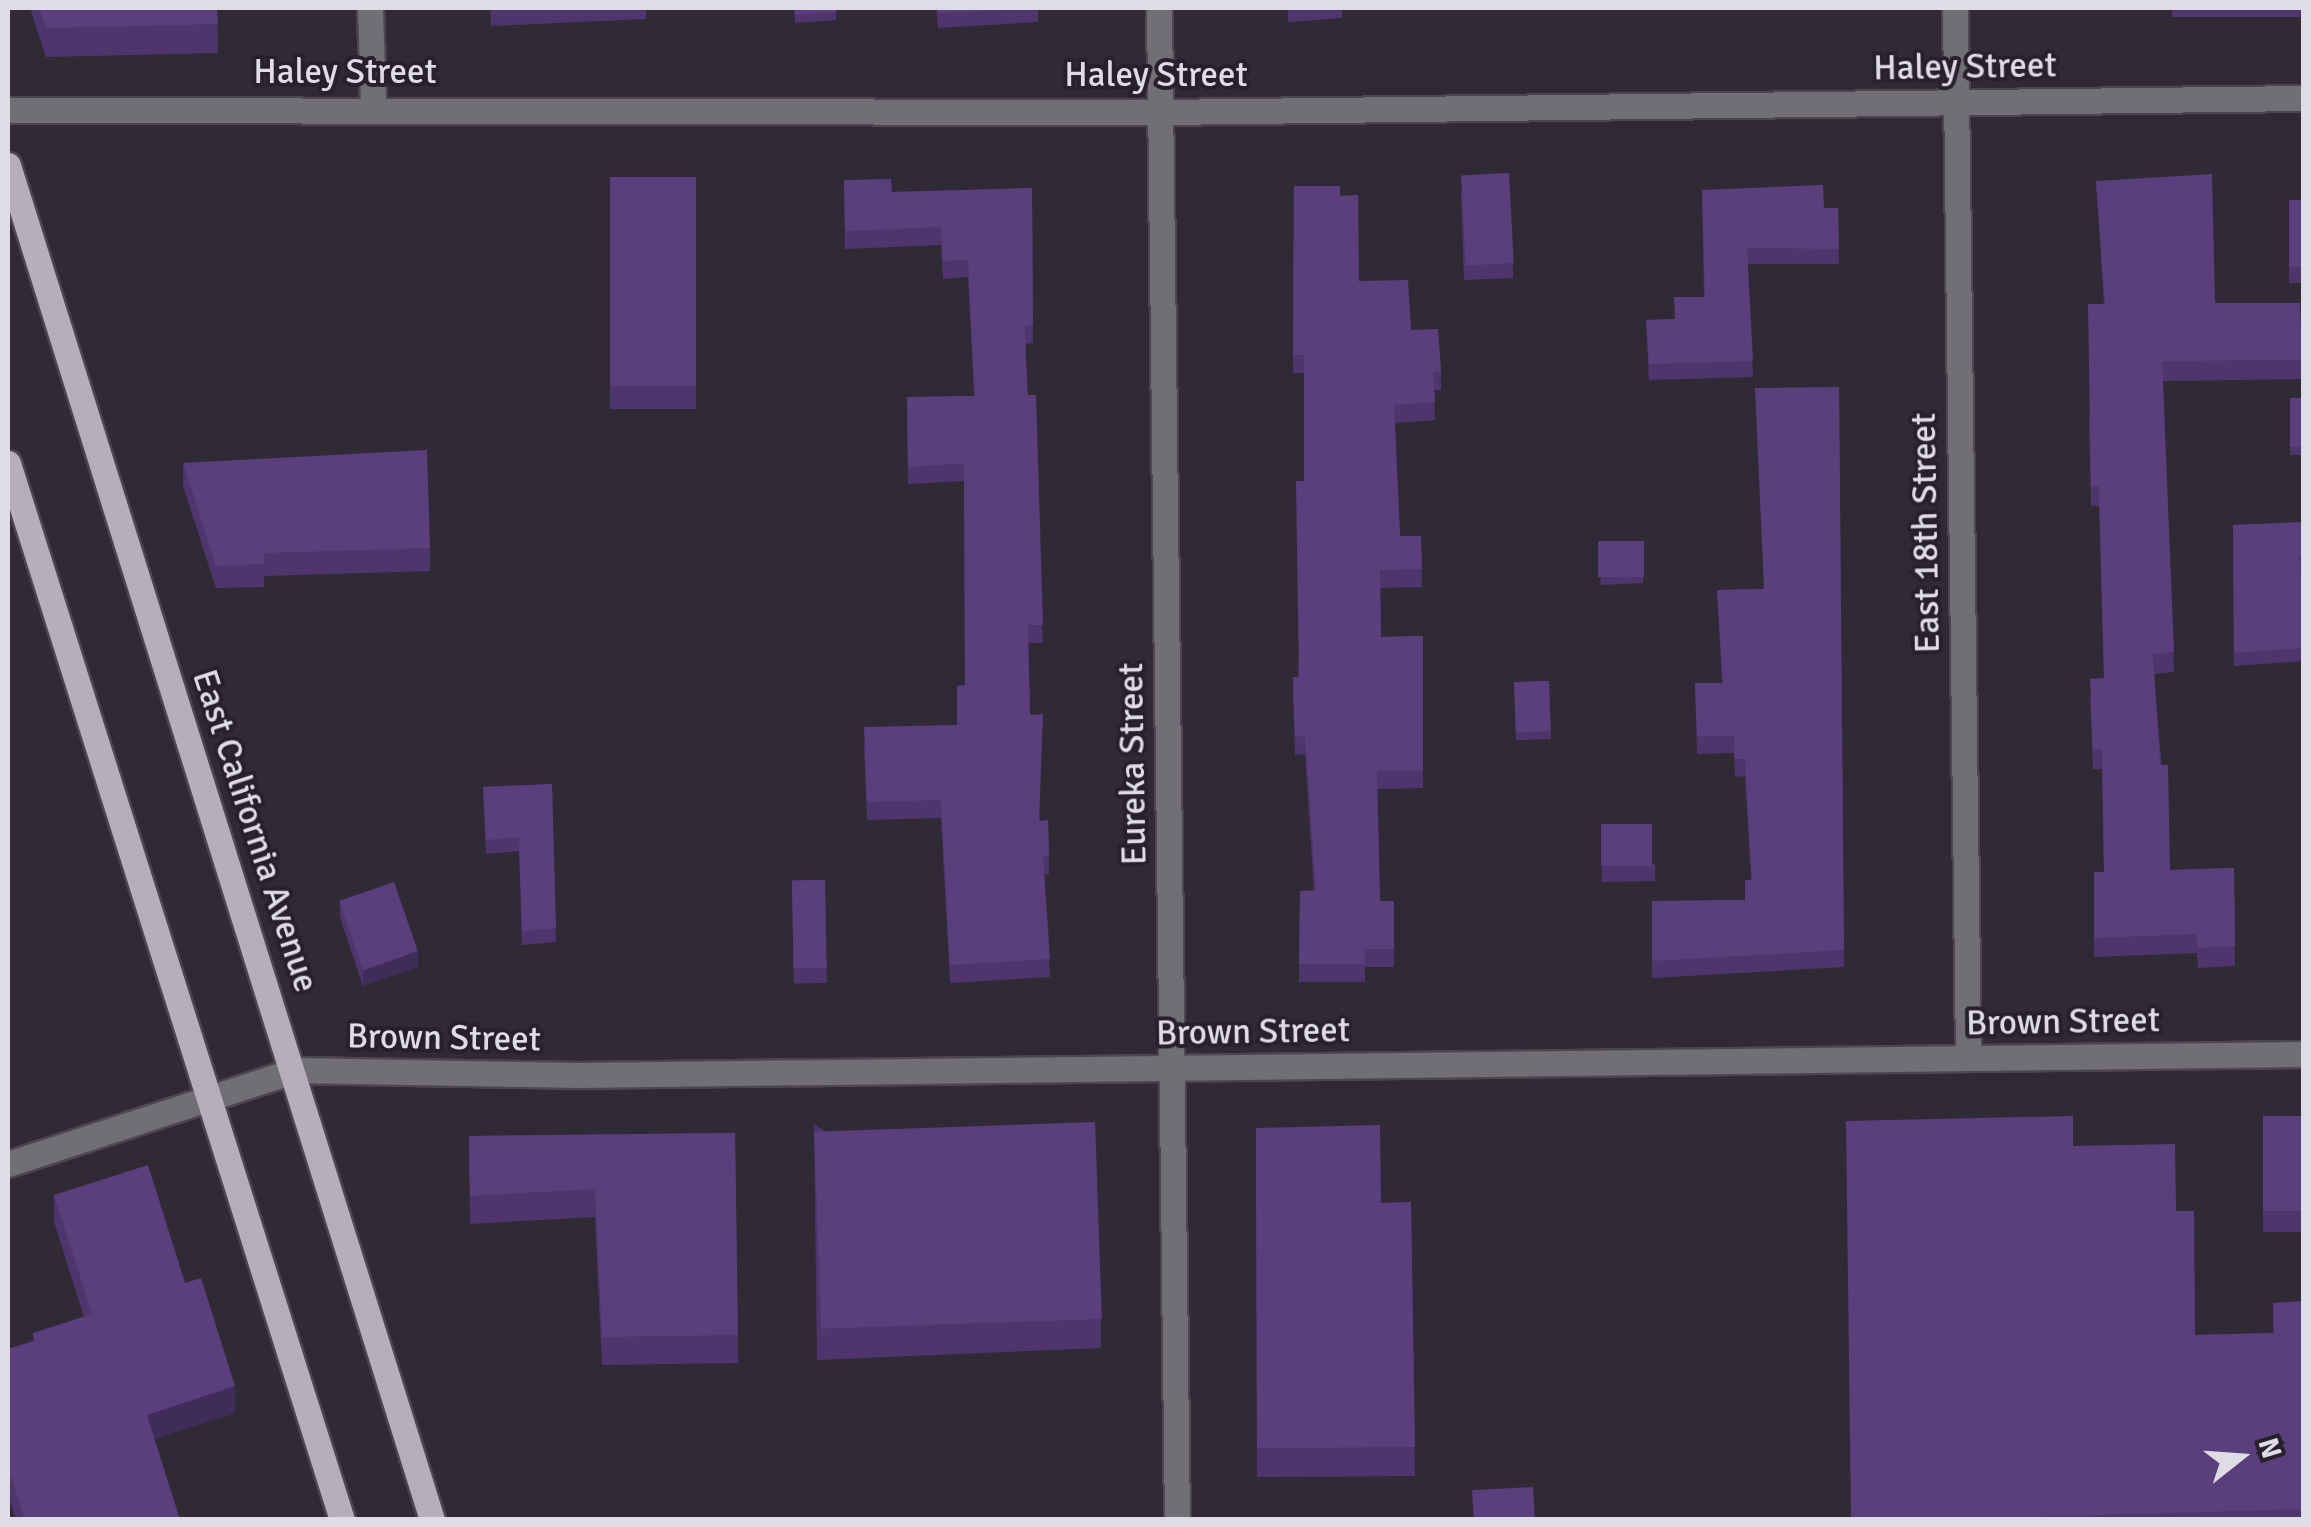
<!DOCTYPE html>
<style>
body{margin:0}
#map{position:relative;width:2311px;height:1527px;overflow:hidden;background:#302a37;font-family:Signika,sans-serif}
div>[style]{position:absolute}
[style*='--x']{left:calc(var(--x)*1px);top:calc(var(--y)*1px);width:calc(var(--w)*1px);rotate:calc(var(--a)*1deg)}
.roads{filter:drop-shadow(2px 0 #4c4653) drop-shadow(-2px 0 #4c4653) drop-shadow(0 2px #4c4653) drop-shadow(0 -2px #4c4653)}
.minor>*{height:25px;margin:-12.5px;padding:0 12.5px;transform-origin:12.5px;border-radius:12.5px;background:#716e75}
.major>*{height:25px;margin:-12.5px;padding:0 12.5px;transform-origin:12.5px;border-radius:12.5px;background:#b5afbd}
.wall>*{inset:0;background:#4e366c;transform-origin:0 0}
.shaded-wall>*{inset:0;background:#402c58}
.building>*{inset:0;background:#5b3f7d;transform-origin:0 0}
span{translate:-50% -50%;white-space:nowrap;text-align:center;line-height:1.15;-webkit-text-stroke:8px #26212d;paint-order:stroke}
.street-label{font-size:35px;color:#dfdce5}
.frame{position:absolute;inset:0;border:10px solid #dfdce5;pointer-events:none}
.north{position:absolute;left:2191px;top:1407px;width:100px;height:100px;-webkit-text-stroke:8px #26212d;paint-order:stroke;rotate:73deg;font-size:28px;font-weight:700;line-height:40px;text-align:center;color:#dfdce5}
.north::after{content:'';display:block;margin:auto;width:35px;height:45px;background:#dfdce5;clip-path:polygon(50% 0,100% 100%,50% 72%,0 100%)}
</style>
<div id="map">
<div class="roads">
<div class="minor">
<div style="--x:370;--y:8;--w:98;--a:88.2"></div>
<div style="--x:1159;--y:8;--w:1512;--a:89.32"></div>
<div style="--x:1955;--y:8;--w:1050;--a:89.29"></div>
<div style="--x:8;--y:110;--w:1152;--a:0.1"></div>
<div style="--x:1160;--y:112;--w:1144;--a:-0.7"></div>
<div style="--x:8;--y:1164;--w:302;--a:-18.1"></div>
<div style="--x:295;--y:1070;--w:283;--a:1"></div>
<div style="--x:578;--y:1075;--w:1726;--a:-0.7"></div>
</div>
<div class="major">
<div style="--x:8;--y:165;--w:1420;--a:72.62"></div>
<div style="--x:8;--y:463;--w:1109;--a:72.46"></div>
</div>
</div>
<div class="wall">
<div style="clip-path:polygon(30px 8px,217px 8px,218px 53px,46px 57px)"></div>
<div style="clip-path:polygon(490px 8px,646px 8px,646px 19px,491px 26px)"></div>
<div style="clip-path:polygon(794px 8px,836px 8px,836px 20px,795px 23px)"></div>
<div style="clip-path:polygon(936px 8px,1038px 8px,1038px 22px,938px 28px)"></div>
<div style="clip-path:polygon(1288px 8px,1342px 8px,1342px 18px,1288px 22px)"></div>
<div style="left:2172px;top:8px;width:132px;height:9px"></div>
<div style="left:610px;top:177px;width:86px;height:232px"></div>
<div style="clip-path:polygon(844px 180px,892px 192px,1032px 188px,1033px 343px,1025px 344px,1043px 643px,1028px 643px,1030px 715px,1040px 821px,1048px 820px,1049px 874px,1044px 874px,1050px 977px,950px 983px,941px 818px,867px 820px,864px 745px,957px 725px,965px 685px,964px 481px,908px 484px,907px 397px,974px 396px,968px 277px,943px 279px,941px 245px,845px 249px)"></div>
<div style="clip-path:polygon(2096px 181px,2215px 303px,2302px 360px,2302px 379px,2163px 381px,2174px 672px,2154px 674px,2170px 870px,2234px 868px,2235px 966px,2198px 968px,2197px 953px,2094px 957px,2094px 872px,2104px 872px,2102px 769px,2093px 769px,2090px 698px,2104px 678px,2099px 506px,2091px 506px,2089px 421px,2104px 304px)"></div>
<div style="clip-path:polygon(1294px 186px,1340px 196px,1359px 281px,1411px 330px,1441px 371px,1441px 390px,1434px 390px,1435px 420px,1395px 423px,1400px 536px,1421px 536px,1422px 587px,1380px 588px,1381px 637px,1423px 636px,1423px 788px,1377px 789px,1380px 901px,1394px 901px,1394px 967px,1365px 967px,1365px 982px,1299px 982px,1300px 891px,1314px 891px,1305px 754px,1295px 755px,1293px 695px,1298px 677px,1304px 481px,1304px 373px,1293px 373px)"></div>
<div style="clip-path:polygon(1702px 190px,1824px 208px,1838px 208px,1839px 264px,1747px 264px,1753px 377px,1649px 380px,1646px 320px,1674px 319px,1704px 297px)"></div>
<div style="clip-path:polygon(1461px 192px,1513px 263px,1513px 278px,1464px 280px)"></div>
<div style="left:2289px;top:200px;width:15px;height:83px"></div>
<div style="clip-path:polygon(1839px 387px,1844px 967px,1652px 978px,1652px 901px,1745px 900px,1751px 880px,1745px 776px,1735px 777px,1734px 753px,1697px 754px,1695px 683px,1722px 683px,1717px 590px,1763px 589px)"></div>
<div style="left:2290px;top:398px;width:14px;height:57px"></div>
<div style="clip-path:polygon(183px 463px,430px 548px,430px 571px,264px 576px,264px 587px,216px 588px,183px 486px)"></div>
<div style="clip-path:polygon(2304px 522px,2304px 568px,2300px 569px,2304px 608px,2304px 661px,2234px 666px,2233px 525px)"></div>
<div style="clip-path:polygon(1644px 541px,1643px 583px,1601px 585px,1598px 549px)"></div>
<div style="left:1549px;top:681px;width:58px;height:35px;rotate:88deg"></div>
<div style="clip-path:polygon(552px 784px,556px 942px,522px 945px,519px 851px,486px 854px,483px 787px)"></div>
<div style="clip-path:polygon(1601px 824px,1655px 865px,1655px 881px,1602px 882px)"></div>
<div style="left:825px;top:880px;width:103px;height:33px;rotate:89deg"></div>
<div style="clip-path:polygon(340px 902px,418px 967px,363px 986px,340px 917px)"></div>
<div style="left:2304px;top:1116px;width:116px;height:41px;rotate:90deg"></div>
<div style="clip-path:polygon(814px 1124px,1101px 1319px,1101px 1348px,817px 1360px)"></div>
<div style="clip-path:polygon(1256px 1128px,1381px 1203px,1411px 1202px,1415px 1476px,1257px 1477px)"></div>
<div style="clip-path:polygon(735px 1133px,738px 1363px,602px 1365px,595px 1217px,470px 1224px,469px 1136px)"></div>
<div style="clip-path:polygon(2073px 1146px,2176px 1211px,2195px 1335px,2273px 1333px,2273px 1303px,2304px 1301px,2304px 1520px,1850px 1520px)"></div>
<div style="clip-path:polygon(54px 1195px,185px 1283px,235px 1413px,154px 1439px,180px 1520px,16px 1520px,8px 1494px,8px 1349px,33px 1341px,33px 1333px,84px 1317px,54px 1222px)"></div>
</div>
<div class="shaded-wall">
<div style="clip-path:polygon(418px 951px,418px 967px,363px 986px,363px 971px)"></div>
<div style="clip-path:polygon(235px 1386px,235px 1413px,147px 1442px,147px 1415px)"></div>
</div>
<div class="building">
<div style="clip-path:polygon(39px 8px,217px 8px,218px 24px,46px 28px)"></div>
<div style="clip-path:polygon(795px 8px,836px 8px,836px 12px,795px 15px)"></div>
<div style="clip-path:polygon(937px 8px,1038px 8px,938px 13px)"></div>
<div style="left:1509px;top:173px;width:90px;height:48px;rotate:87deg"></div>
<div style="clip-path:polygon(2212px 174px,2215px 303px,2300px 303px,2302px 360px,2162px 361px,2174px 652px,2153px 654px,2160px 765px,2168px 765px,2170px 870px,2234px 868px,2235px 946px,2198px 948px,2197px 934px,2094px 938px,2094px 872px,2104px 872px,2102px 749px,2093px 749px,2090px 679px,2104px 678px,2099px 486px,2091px 487px,2088px 304px,2105px 304px,2096px 181px)"></div>
<div style="left:610px;top:177px;width:86px;height:209px"></div>
<div style="clip-path:polygon(891px 179px,892px 192px,1032px 188px,1033px 325px,1025px 326px,1027px 395px,1036px 395px,1043px 625px,1028px 625px,1030px 715px,1043px 714px,1039px 821px,1048px 820px,1049px 856px,1043px 856px,1050px 959px,950px 965px,941px 800px,867px 802px,864px 727px,957px 725px,957px 686px,965px 685px,964px 463px,908px 467px,907px 397px,975px 396px,968px 260px,943px 261px,941px 227px,845px 231px,844px 180px)"></div>
<div style="clip-path:polygon(1823px 185px,1824px 208px,1838px 208px,1839px 249px,1747px 248px,1753px 361px,1649px 364px,1646px 320px,1675px 319px,1674px 297px,1705px 297px,1702px 190px)"></div>
<div style="clip-path:polygon(1294px 186px,1340px 186px,1340px 196px,1358px 195px,1359px 281px,1408px 280px,1411px 330px,1438px 329px,1441px 371px,1433px 372px,1435px 402px,1394px 405px,1400px 536px,1421px 536px,1422px 569px,1380px 570px,1381px 637px,1423px 636px,1423px 770px,1377px 771px,1380px 901px,1394px 901px,1394px 949px,1365px 949px,1365px 964px,1299px 964px,1300px 891px,1316px 890px,1305px 736px,1295px 737px,1293px 677px,1299px 677px,1296px 481px,1304px 481px,1304px 355px,1293px 355px)"></div>
<div style="left:2289px;top:200px;width:15px;height:67px"></div>
<div style="clip-path:polygon(1839px 387px,1844px 950px,1652px 961px,1652px 901px,1745px 900px,1745px 880px,1752px 880px,1745px 759px,1735px 759px,1734px 736px,1697px 736px,1695px 683px,1723px 683px,1717px 590px,1764px 589px,1755px 388px)"></div>
<div style="left:2290px;top:398px;width:14px;height:49px"></div>
<div style="clip-path:polygon(427px 450px,430px 548px,264px 553px,264px 564px,216px 566px,183px 463px)"></div>
<div style="clip-path:polygon(2304px 522px,2304px 555px,2299px 555px,2304px 608px,2304px 648px,2234px 653px,2233px 525px)"></div>
<div style="left:1598px;top:541px;width:46px;height:36px"></div>
<div style="left:1549px;top:681px;width:50px;height:35px;rotate:88deg"></div>
<div style="clip-path:polygon(552px 784px,556px 928px,522px 931px,519px 837px,486px 840px,483px 787px)"></div>
<div style="left:1601px;top:824px;width:51px;height:42px"></div>
<div style="left:825px;top:880px;width:88px;height:33px;rotate:89deg"></div>
<div style="left:394px;top:882px;width:73px;height:58px;rotate:71deg"></div>
<div style="clip-path:polygon(2073px 1116px,2073px 1146px,2175px 1144px,2176px 1211px,2194px 1211px,2195px 1335px,2274px 1333px,2273px 1303px,2304px 1301px,2304px 1509px,1931px 1520px,1851px 1520px,1846px 1121px)"></div>
<div style="left:2304px;top:1116px;width:95px;height:41px;rotate:90deg"></div>
<div style="left:1095px;top:1122px;width:197px;height:281px;rotate:88deg"></div>
<div style="clip-path:polygon(1380px 1125px,1381px 1203px,1411px 1202px,1415px 1447px,1257px 1448px,1256px 1128px)"></div>
<div style="clip-path:polygon(735px 1133px,738px 1335px,602px 1337px,595px 1189px,470px 1196px,469px 1136px)"></div>
<div style="clip-path:polygon(148px 1165px,185px 1283px,201px 1278px,235px 1386px,147px 1415px,180px 1520px,17px 1520px,24px 1517px,8px 1467px,8px 1349px,35px 1341px,33px 1333px,92px 1314px,54px 1195px)"></div>
<div style="left:1533px;top:1487px;width:33px;height:61px;rotate:87deg"></div>
</div>
<div class="street-label">
<span style="left:1965px;top:67px;rotate:-1deg">Haley Street</span>
<span style="left:345px;top:72px">Haley Street</span>
<span style="left:1156px;top:75px">Haley Street</span>
<span style="left:1926px;top:533px;rotate:-91deg">East 18th Street</span>
<span style="left:1133px;top:764px;rotate:-91deg">Eureka Street</span>
<span style="left:255px;top:831px;rotate:72deg">East California Avenue</span>
<span style="left:2063px;top:1022px;rotate:-1deg">Brown Street</span>
<span style="left:1253px;top:1032px;rotate:-1deg">Brown Street</span>
<span style="left:444px;top:1038px;rotate:1deg">Brown Street</span>
</div>
<div class="frame"></div>
<div class="north">N</div>
</div>
